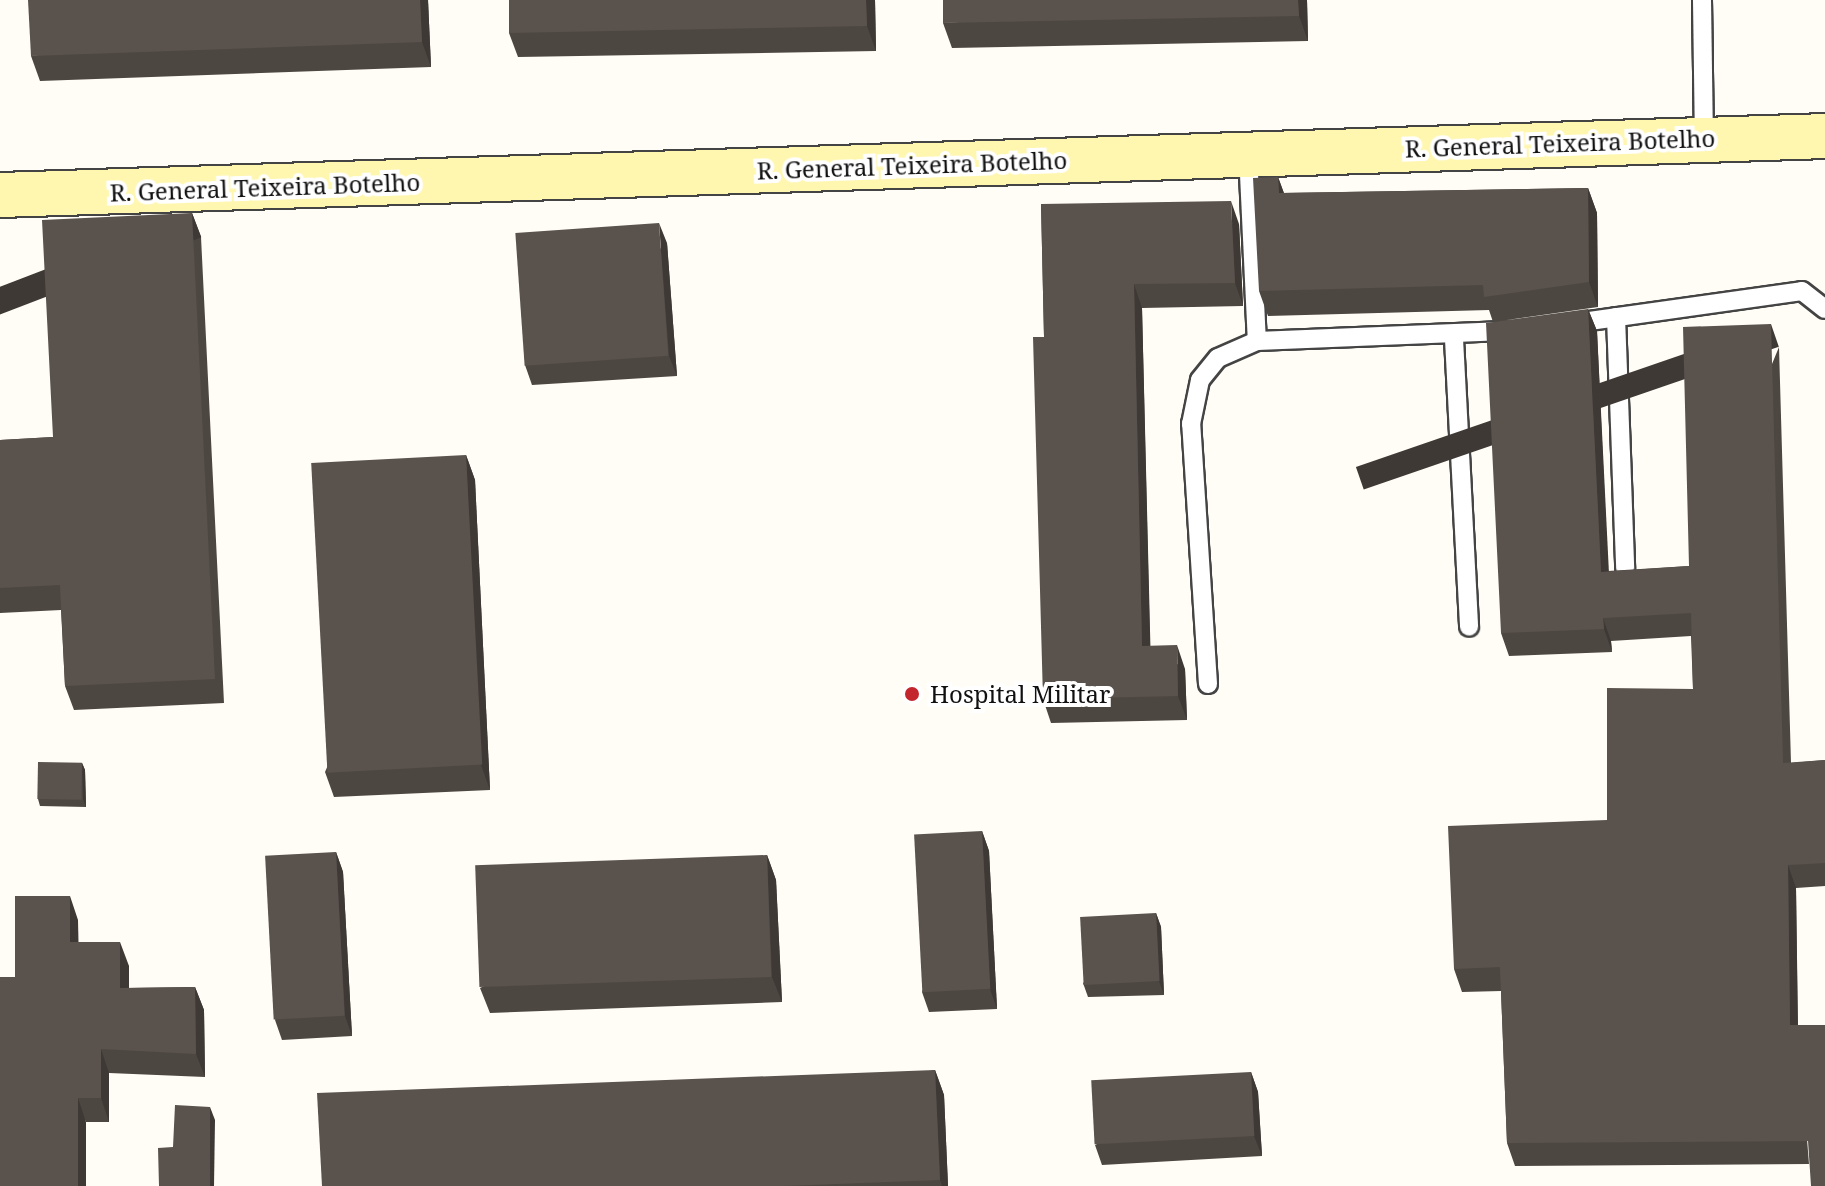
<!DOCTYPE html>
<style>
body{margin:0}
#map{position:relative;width:1825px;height:1186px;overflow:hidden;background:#fffdf5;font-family:"Noto Serif",serif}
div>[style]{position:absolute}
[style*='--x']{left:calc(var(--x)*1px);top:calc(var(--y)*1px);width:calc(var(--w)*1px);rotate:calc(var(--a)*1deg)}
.roads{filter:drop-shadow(2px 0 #444) drop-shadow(-2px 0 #444) drop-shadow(0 2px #444) drop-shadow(0 -2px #444)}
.lane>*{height:18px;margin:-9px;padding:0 9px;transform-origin:9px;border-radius:9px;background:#fff}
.secondary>*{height:44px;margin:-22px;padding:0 22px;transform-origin:22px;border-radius:22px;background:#fff6b0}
.wall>*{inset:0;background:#4d4742}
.shaded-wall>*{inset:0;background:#3f3936;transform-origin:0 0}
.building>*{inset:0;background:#5a524d;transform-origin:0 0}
.dots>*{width:22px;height:22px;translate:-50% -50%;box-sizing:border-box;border:4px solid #fff;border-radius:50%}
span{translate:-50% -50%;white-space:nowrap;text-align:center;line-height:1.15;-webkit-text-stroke:8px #fff;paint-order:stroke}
.street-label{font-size:24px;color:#111}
.poi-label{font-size:24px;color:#111}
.left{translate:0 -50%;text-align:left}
</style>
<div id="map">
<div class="roads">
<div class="lane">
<div style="--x:1702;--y:0;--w:138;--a:89.2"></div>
<div style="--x:1248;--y:153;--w:188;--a:87.3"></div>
<div style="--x:1616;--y:317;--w:251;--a:87.9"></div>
<div style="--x:1568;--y:324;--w:236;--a:-8"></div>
<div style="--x:1802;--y:291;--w:29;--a:38"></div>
<div style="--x:1454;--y:339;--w:288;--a:87"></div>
<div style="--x:1208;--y:684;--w:261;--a:-93.7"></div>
<div style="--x:1191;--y:424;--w:45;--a:-78.4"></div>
<div style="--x:1200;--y:380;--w:28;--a:-51"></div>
<div style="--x:1218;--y:358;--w:43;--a:-23.6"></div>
<div style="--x:1257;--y:341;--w:254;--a:-2.3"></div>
</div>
<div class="secondary">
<div style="--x:0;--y:195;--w:1826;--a:-1.85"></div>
</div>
</div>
<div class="wall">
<div style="clip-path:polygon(428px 0,431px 67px,40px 81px,31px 56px)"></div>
<div style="clip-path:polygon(509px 0,875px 0,876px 51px,518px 57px,509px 33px)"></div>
<div style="clip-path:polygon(1307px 0,1308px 41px,952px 48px,943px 23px)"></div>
<div style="clip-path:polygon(1278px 177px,1284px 193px,1588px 188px,1597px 213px,1598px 307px,1493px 322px,1489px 310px,1268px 316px,1259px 291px)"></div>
<div style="clip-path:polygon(1041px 204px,1239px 224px,1243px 306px,1142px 308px,1150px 646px,1185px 669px,1187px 720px,1051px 723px,1043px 699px,1044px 337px)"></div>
<div style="clip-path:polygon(192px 213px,201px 237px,224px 703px,74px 710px,65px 686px,61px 610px,0 613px,0 440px,53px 437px)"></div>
<div style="clip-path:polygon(667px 243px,677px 376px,532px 385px,525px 365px)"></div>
<div style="clip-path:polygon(1588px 309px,1597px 331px,1608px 571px,1689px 566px,1779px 347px,1791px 763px,1825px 760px,1825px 886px,1796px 888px,1798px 1025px,1809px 1164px,1515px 1166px,1507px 1143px,1501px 991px,1462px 992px,1454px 969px,1607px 820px,1693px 689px,1691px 636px,1611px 641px,1612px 652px,1509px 656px,1501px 633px)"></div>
<div style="clip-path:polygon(466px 455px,475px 480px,490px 790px,334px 797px,325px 772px)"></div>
<div style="clip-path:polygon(82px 763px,85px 770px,86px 807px,40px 806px,38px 799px)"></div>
<div style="clip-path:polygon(982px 831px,989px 851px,997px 1009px,929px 1012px,922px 992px)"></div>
<div style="clip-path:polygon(336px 852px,343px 872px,352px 1036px,282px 1040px,275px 1020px)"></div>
<div style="clip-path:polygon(767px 855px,776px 880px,782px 1002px,490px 1013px,480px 988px)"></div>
<div style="clip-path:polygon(1156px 913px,1161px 927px,1164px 995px,1088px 997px,1083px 983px)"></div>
<div style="clip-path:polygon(78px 920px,78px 942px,129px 966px,129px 988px,195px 987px,204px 1010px,205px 1077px,109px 1073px,109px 1122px,86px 1122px,15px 977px)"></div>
<div style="clip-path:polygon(935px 1070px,944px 1095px,948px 1186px,322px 1186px)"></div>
<div style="clip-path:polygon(1251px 1072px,1258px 1092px,1262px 1156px,1102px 1165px,1095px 1145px)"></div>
</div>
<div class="shaded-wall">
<div style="clip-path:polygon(420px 0,428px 0,431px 67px,422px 42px)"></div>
<div style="clip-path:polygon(866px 0,875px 0,876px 51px,867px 26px)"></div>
<div style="clip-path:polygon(1298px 0,1307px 0,1308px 41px,1299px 16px)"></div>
<div style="clip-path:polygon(1278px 177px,1287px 202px,1279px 193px)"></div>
<div style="clip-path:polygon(1588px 188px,1597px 213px,1598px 307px,1589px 282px)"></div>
<div style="clip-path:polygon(1231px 201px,1239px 224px,1243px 306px,1235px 283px)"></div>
<div style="left:192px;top:213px;width:26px;height:467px;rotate:69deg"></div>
<div style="clip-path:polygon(659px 223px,667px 243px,677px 376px,669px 356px)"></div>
<div style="clip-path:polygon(1134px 284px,1142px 308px,1151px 670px,1142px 646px)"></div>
<div style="clip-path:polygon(1588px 309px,1597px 331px,1610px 594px,1601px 572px)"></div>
<div style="left:1771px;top:324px;width:24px;height:439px;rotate:71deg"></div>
<div style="clip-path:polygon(466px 455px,475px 480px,490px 790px,481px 765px)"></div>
<div style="clip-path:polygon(1603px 618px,1611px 641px,1612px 652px,1604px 629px)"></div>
<div style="clip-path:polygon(1177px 645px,1185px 669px,1187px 720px,1178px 696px)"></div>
<div style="clip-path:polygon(82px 763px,85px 770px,86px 807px,83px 799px)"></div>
<div style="clip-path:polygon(982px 831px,989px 851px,997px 1009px,990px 989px)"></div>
<div style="clip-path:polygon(336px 852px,343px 872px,352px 1036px,345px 1016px)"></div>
<div style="clip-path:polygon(767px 855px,776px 880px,782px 1002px,772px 977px)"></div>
<div style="clip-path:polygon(1788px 865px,1796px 888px,1798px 1048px,1790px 1025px)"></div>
<div style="clip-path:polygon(70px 896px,78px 920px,79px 966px,70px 942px)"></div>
<div style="clip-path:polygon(1156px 913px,1161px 927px,1164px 995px,1159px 981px)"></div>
<div style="clip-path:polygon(120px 942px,129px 966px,129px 1011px,120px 988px)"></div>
<div style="clip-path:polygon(195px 987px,204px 1010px,205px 1077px,196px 1054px)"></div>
<div style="clip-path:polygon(101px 1049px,109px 1073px,109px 1122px,101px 1098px)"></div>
<div style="clip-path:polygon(935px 1070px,944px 1095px,948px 1186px,942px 1186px,940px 1180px)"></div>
<div style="clip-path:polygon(1251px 1072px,1258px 1092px,1262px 1156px,1254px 1136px)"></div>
<div style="clip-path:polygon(78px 1098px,86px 1122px,86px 1186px,78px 1186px)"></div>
<div style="clip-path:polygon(210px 1107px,215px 1120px,214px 1186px,210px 1186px)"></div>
</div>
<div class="building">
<div style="clip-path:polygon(28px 0,420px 0,422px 42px,31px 56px)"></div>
<div style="clip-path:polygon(509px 0,866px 0,867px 26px,509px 33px)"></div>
<div style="clip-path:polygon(943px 0,1298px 0,1299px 16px,943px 23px)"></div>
<div style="clip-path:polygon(1278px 177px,1279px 193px,1588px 188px,1589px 282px,1484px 297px,1483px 285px,1259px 291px,1253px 178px)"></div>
<div style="clip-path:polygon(1231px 201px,1235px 283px,1134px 284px,1142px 646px,1177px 645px,1178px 696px,1043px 699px,1033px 337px,1044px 337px,1041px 204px)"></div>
<div style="clip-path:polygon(192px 213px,215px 679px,65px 686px,60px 585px,0 588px,0 440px,53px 437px,42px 220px)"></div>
<div style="left:659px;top:223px;width:133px;height:144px;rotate:86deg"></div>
<div style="clip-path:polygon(1588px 309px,1601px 572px,1689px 566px,1683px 327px,1771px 324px,1783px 763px,1825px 760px,1825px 863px,1788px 865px,1790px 1025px,1825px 1025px,1825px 1186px,1811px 1186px,1808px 1141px,1507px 1143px,1500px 967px,1454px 969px,1448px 826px,1607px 820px,1607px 688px,1693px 689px,1691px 613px,1603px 618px,1604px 629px,1501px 633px,1486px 323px)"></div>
<div style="left:466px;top:455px;width:310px;height:155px;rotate:87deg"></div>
<div style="left:38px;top:762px;width:44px;height:37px;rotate:1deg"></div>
<div style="left:982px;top:831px;width:158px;height:68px;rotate:87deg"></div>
<div style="left:336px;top:852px;width:164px;height:71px;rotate:87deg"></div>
<div style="left:767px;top:855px;width:122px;height:292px;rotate:88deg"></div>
<div style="clip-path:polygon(15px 896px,70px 896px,70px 942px,120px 942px,120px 988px,195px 987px,196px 1054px,101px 1049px,101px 1098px,78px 1098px,78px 1186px,0 1186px,0 977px,15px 977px)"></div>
<div style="left:1156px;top:913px;width:68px;height:76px;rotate:87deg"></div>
<div style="clip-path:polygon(935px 1070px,940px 1180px,784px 1186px,322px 1186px,317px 1093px)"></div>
<div style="left:1251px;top:1072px;width:64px;height:160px;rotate:87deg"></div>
<div style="clip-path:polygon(175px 1105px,210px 1107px,210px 1186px,159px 1186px,158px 1148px,173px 1147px)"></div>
</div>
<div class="dots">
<div style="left:912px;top:694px;background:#c4262e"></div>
</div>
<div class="street-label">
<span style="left:1560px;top:143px;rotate:-2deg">R. General Teixeira Botelho</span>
<span style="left:912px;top:165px;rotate:-2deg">R. General Teixeira Botelho</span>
<span style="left:265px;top:187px;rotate:-2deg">R. General Teixeira Botelho</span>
</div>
<div class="poi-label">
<span class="left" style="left:930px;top:694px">Hospital Militar</span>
</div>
</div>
